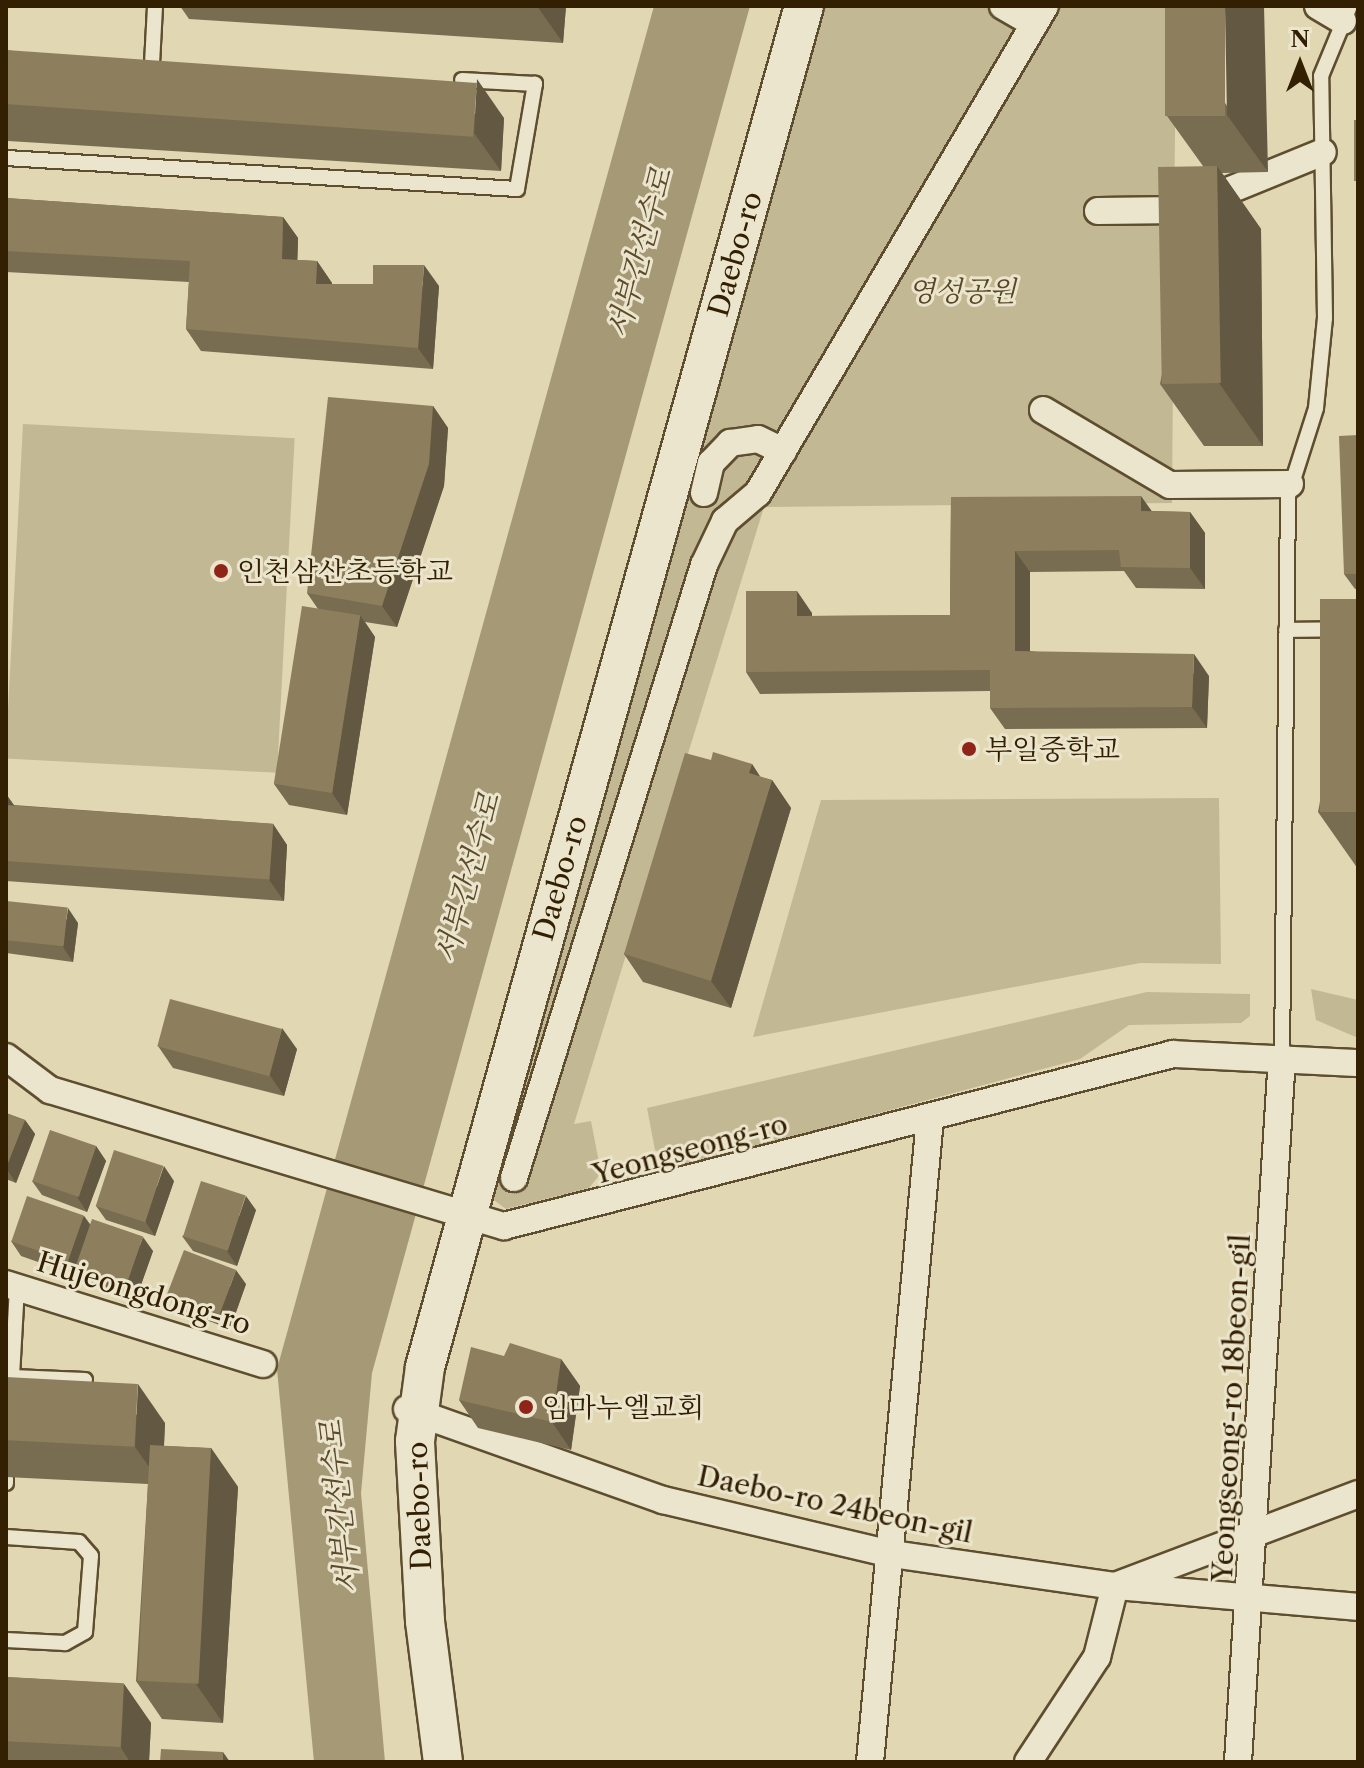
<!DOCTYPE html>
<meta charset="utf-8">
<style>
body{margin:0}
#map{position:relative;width:1364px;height:1768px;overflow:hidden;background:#e1d7b2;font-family:"Libre Caslon Text","Noto Serif KR",serif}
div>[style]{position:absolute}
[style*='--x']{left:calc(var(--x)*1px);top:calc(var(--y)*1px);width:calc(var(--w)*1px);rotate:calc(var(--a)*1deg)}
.green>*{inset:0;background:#c3b894;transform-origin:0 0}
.water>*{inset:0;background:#a69976}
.roads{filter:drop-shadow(2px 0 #5e4e2f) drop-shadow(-2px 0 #5e4e2f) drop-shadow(0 2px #5e4e2f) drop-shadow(0 -2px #5e4e2f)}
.lane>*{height:14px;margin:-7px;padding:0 7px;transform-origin:7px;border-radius:7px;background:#ece5cd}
.street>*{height:26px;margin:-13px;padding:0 13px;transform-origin:13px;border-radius:13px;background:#ece5cd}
.secondary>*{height:38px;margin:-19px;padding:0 19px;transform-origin:19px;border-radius:19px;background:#ece5cd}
.wall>*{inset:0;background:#796d51}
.shaded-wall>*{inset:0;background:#635942}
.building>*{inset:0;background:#8d7f5e;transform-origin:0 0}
.dots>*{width:22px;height:22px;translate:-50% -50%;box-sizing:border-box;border:4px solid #ece5cd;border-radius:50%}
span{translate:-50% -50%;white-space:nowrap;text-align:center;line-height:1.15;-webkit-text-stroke:6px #ece5cd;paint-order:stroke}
.street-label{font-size:28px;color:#332003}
.park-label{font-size:28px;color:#574627;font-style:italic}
.poi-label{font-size:28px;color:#332003}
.left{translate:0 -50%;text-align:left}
.water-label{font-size:30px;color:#5b4a2b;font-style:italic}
.frame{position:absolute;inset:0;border:8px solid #332003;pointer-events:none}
.north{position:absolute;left:1260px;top:24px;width:80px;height:80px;-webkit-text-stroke:6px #ece5cd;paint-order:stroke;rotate:0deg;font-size:22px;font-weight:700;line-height:32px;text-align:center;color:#332003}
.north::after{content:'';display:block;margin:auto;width:28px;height:36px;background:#332003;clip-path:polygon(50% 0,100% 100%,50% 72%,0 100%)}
</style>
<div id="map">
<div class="green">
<div style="clip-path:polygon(819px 6px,1176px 6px,1172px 503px,764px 507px,574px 1124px,591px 1121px,601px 1173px,589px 1188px,506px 1209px,479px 1189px)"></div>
<div style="left:23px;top:424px;width:272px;height:335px;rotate:3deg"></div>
<div style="clip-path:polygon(1219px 798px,1221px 964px,1140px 963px,753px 1037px,821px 800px)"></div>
<div style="clip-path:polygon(1311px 989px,1358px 1000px,1358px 1038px,1316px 1020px)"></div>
<div style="clip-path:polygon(1147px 992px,1250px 994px,1250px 1016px,1241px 1023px,1129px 1025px,1080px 1059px,682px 1166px,655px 1150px,647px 1108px)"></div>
</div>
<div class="water">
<div style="clip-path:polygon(654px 6px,750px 6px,372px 1373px,361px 1493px,385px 1762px,314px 1762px,277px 1369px)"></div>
</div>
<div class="roads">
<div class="lane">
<div style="--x:152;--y:64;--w:58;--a:-87"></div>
<div style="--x:6;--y:158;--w:512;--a:3.47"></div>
<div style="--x:517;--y:189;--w:107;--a:-80.3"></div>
<div style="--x:535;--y:84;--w:73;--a:-176.9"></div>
<div style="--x:1286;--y:630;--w:72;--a:-0.8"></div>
<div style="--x:1282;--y:1057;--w:561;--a:-89.39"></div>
<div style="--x:1288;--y:496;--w:92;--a:-72.3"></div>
<div style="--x:1316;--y:408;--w:90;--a:-84.3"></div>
<div style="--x:1325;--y:318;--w:242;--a:-90.9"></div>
<div style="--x:1321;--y:76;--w:76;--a:-67.5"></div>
<div style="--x:12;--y:1377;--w:73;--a:2.4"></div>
<div style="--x:11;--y:1394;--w:107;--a:-86.8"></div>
<div style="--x:6;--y:1483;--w:5;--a:-90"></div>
<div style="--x:6;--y:1537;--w:73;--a:3.9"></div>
<div style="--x:79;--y:1542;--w:18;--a:49"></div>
<div style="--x:91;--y:1556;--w:76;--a:94.5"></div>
<div style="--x:85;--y:1632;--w:23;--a:151"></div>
<div style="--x:65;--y:1643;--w:59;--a:-177.1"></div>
</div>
<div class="street">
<div style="--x:1003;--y:6;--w:36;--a:30"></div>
<div style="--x:1318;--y:6;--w:29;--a:31"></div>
<div style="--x:1098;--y:211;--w:83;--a:-0.7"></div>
<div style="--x:1181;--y:210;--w:153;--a:-22.2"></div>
<div style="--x:1043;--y:410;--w:147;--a:30.6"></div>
<div style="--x:1170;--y:485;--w:120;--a:-0.5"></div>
<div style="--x:704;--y:493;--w:31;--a:-77"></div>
<div style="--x:711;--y:463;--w:28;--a:-46"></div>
<div style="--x:730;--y:443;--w:28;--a:-8"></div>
<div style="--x:758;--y:439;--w:28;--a:26"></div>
<div style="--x:6;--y:1057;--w:55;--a:36.9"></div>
<div style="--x:50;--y:1090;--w:474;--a:16.7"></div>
<div style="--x:504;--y:1226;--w:691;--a:-14.42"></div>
<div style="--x:1173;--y:1054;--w:185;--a:2.8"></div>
<div style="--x:514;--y:1178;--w:642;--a:-72.78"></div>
<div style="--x:704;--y:565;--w:49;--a:-64.5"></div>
<div style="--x:725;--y:521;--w:43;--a:-40.3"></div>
<div style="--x:758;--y:493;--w:565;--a:-59.49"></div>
<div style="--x:6;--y:1284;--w:269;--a:17.3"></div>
<div style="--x:407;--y:1409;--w:272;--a:19.6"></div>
<div style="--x:663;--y:1500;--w:235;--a:13.3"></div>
<div style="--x:892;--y:1554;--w:225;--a:8.2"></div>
<div style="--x:1115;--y:1586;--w:244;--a:4.9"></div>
<div style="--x:870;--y:1762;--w:646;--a:-84.67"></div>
<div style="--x:1028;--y:1762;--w:126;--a:-56.7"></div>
<div style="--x:1097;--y:1657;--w:73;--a:-75.8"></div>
<div style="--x:1115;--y:1586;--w:260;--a:-20.7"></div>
<div style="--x:1238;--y:1762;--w:706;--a:-86.43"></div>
</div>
<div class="secondary">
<div style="--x:443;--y:1762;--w:142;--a:-97.3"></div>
<div style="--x:425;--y:1621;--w:180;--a:-93.2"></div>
<div style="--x:415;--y:1441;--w:75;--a:-82.3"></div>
<div style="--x:425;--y:1367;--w:1413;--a:-74.44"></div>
</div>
</div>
<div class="wall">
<div style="clip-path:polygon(180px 6px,566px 6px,563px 43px,189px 19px)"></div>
<div style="clip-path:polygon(1165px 6px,1268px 172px,1222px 173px,1261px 229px,1263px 446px,1204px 446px,1160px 384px,1203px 166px,1167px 116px)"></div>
<div style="clip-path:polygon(6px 50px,504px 118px,501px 171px,8px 141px,6px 138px)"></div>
<div style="clip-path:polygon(6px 198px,283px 217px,298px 238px,297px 260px,317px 261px,332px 283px,332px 284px,439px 286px,433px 369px,201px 351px,186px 329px,189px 282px,6px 272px)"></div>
<div style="clip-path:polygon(433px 406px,448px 428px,444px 486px,397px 627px,365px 622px,375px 637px,347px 815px,289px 805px,274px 784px,318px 609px,307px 593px)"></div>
<div style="clip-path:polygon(1358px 435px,1358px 589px,1355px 589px,1344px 574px)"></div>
<div style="clip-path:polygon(951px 497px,1152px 511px,1190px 512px,1205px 533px,1205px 589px,1136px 588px,1124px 571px,1030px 572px,1030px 651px,1209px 676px,1207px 728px,1005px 729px,990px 708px,990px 691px,760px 694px,746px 672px,812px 613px,812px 616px,950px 615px)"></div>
<div style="clip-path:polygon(1358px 599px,1358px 869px,1318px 812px)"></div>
<div style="clip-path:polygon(711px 760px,752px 764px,760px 777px,772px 780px,791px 808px,731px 1008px,643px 982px,624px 954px)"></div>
<div style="clip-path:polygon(6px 794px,14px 805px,273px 824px,287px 845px,284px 901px,6px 881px)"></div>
<div style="clip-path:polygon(6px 901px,78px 923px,73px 962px,6px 953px)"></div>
<div style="clip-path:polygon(158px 1046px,297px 1049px,284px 1096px,173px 1068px)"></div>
<div style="clip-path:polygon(6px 1113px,25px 1120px,35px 1134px,16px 1183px,6px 1179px)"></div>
<div style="clip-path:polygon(96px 1146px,106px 1161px,87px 1212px,42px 1195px,32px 1181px)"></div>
<div style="clip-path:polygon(174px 1181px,155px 1236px,106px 1220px,96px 1206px)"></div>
<div style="clip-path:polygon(256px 1210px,237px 1266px,193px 1251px,182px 1236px)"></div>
<div style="clip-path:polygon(84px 1216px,90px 1224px,153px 1251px,136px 1299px,85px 1280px,79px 1272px,78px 1276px,21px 1256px,11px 1241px)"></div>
<div style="clip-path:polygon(246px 1284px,230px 1329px,177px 1309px,167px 1294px)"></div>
<div style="clip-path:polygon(561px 1359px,580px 1386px,571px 1450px,478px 1428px,459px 1400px)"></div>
<div style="clip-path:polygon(6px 1377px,165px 1423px,164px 1446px,211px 1448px,238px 1487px,223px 1723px,162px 1719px,136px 1681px,148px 1484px,6px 1477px)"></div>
<div style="clip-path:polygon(6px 1677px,124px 1684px,151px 1723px,149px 1762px,6px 1762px)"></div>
</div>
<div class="shaded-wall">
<div style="clip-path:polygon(537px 6px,566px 6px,563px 43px)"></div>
<div style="clip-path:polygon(1225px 6px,1264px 6px,1268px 172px,1227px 115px)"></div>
<div style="clip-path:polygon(477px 79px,504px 118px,501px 171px,474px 133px)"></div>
<div style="clip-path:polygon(1217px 166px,1261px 229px,1263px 446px,1219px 383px)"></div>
<div style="clip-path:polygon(283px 217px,298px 238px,297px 280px,282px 259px)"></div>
<div style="clip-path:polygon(317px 261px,332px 283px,331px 306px,316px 284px)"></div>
<div style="clip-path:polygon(424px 265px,439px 286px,433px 369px,418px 348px)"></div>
<div style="clip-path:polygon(433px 406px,448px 428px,444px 486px,397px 627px,382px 606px)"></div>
<div style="clip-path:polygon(1141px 496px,1156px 517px,1141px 511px)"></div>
<div style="clip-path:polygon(1190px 512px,1205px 533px,1205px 589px,1190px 568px)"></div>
<div style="clip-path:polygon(1015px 551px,1030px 572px,1030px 672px,1015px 651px)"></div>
<div style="clip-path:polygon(797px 591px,812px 613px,812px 638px,797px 616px)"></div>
<div style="clip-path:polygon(360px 615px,375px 637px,347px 815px,332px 793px)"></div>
<div style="clip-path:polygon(1194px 654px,1209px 676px,1207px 728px,1192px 707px)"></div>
<div style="clip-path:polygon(752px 764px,769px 790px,772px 780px,791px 808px,731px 1008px,711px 981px,749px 773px)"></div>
<div style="clip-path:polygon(6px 794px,15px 807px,6px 814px)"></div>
<div style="clip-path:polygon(273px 824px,287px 845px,284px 901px,269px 880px)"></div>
<div style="clip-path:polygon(68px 908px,78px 923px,73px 962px,63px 947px)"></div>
<div style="clip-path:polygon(282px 1028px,297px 1049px,284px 1096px,269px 1074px)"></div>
<div style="clip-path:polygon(25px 1120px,35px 1134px,16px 1183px,6px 1168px)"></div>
<div style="clip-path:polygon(96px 1146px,106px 1161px,87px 1212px,77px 1197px)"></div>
<div style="clip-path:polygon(164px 1166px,174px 1181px,155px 1236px,145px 1221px)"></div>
<div style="clip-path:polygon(246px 1196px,256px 1210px,237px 1266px,227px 1251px)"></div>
<div style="clip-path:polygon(84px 1216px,94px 1231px,75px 1266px,79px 1272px,78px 1276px,67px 1262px)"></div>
<div style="clip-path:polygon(143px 1237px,153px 1251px,136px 1299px,126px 1284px)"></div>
<div style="clip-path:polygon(236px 1270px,246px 1284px,230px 1329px,220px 1314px)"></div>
<div style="clip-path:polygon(561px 1359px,580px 1386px,571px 1450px,552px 1422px)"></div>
<div style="clip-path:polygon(138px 1384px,165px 1423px,162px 1485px,135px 1447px)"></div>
<div style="clip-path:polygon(211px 1448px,238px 1487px,223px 1723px,196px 1684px)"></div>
<div style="clip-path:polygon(124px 1684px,151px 1723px,149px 1762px,130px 1762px,121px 1748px)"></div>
<div style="clip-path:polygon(223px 1752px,230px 1762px,223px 1762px)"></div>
</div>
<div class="building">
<div style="left:1165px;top:6px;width:60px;height:110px"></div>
<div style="left:6px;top:50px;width:472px;height:54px;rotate:4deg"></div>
<div style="left:1354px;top:120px;width:4px;height:61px"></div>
<div style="left:1217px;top:166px;width:217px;height:59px;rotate:89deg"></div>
<div style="clip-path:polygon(6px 198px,283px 217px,282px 259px,317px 261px,316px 284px,373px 284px,373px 265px,424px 265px,418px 348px,186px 329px,190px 261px,6px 251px)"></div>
<div style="clip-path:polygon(328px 397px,433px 406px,429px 464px,382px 606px,307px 593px)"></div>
<div style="clip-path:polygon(1358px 435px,1358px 574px,1344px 574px,1339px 436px)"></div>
<div style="clip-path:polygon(1141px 496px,1141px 511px,1190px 512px,1190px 568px,1121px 567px,1119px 550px,1015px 551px,1015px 651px,1194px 654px,1192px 707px,990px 708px,990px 670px,746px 672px,746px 591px,797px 591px,797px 616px,950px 615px,951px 497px)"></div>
<div style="left:1320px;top:599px;width:38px;height:213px"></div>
<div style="left:302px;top:606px;width:59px;height:180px;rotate:9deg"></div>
<div style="clip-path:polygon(713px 752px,752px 764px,749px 773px,772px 780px,711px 981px,624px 954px,685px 753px,711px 760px)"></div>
<div style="left:6px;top:805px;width:268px;height:56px;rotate:4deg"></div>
<div style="left:6px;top:901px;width:62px;height:39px;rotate:6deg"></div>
<div style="left:170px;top:999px;width:116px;height:49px;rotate:15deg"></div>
<div style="clip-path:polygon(6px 1113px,25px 1120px,6px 1168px)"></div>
<div style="left:50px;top:1130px;width:49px;height:54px;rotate:19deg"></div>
<div style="left:114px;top:1150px;width:52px;height:59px;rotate:18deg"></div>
<div style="left:201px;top:1181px;width:47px;height:58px;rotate:18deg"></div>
<div style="left:27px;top:1196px;width:60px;height:48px;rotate:19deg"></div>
<div style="left:92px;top:1219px;width:54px;height:50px;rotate:19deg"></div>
<div style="left:184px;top:1250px;width:56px;height:47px;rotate:21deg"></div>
<div style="clip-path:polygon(510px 1343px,561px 1359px,552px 1422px,459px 1400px,471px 1347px,504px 1356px)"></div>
<div style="left:6px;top:1377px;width:132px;height:63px;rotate:3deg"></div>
<div style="left:150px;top:1445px;width:61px;height:236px;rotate:3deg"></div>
<div style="left:6px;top:1677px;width:118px;height:64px;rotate:3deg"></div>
<div style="clip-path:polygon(161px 1749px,223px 1752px,223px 1762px,160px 1762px)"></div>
</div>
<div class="dots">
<div style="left:221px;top:571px;background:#8f2418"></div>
<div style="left:969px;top:749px;background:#8f2418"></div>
<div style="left:526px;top:1407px;background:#8f2418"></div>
</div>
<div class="street-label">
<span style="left:735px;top:254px;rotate:-74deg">Daebo-ro</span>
<span style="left:560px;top:878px;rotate:-74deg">Daebo-ro</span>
<span style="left:690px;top:1149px;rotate:-15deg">Yeongseong-ro</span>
<span style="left:144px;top:1293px;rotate:17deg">Hujeongdong-ro</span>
<span style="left:1231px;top:1408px;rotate:-87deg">Yeongseong-ro 18beon-gil</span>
<span style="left:835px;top:1504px;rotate:12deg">Daebo-ro 24beon-gil</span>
<span style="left:419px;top:1506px;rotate:-92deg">Daebo-ro</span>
</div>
<div class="park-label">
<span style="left:962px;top:291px">영성공원</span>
</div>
<div class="poi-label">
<span class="left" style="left:237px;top:571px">인천삼산초등학교</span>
<span class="left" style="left:985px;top:749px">부일중학교</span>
<span class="left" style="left:542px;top:1407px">임마누엘교회</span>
</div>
<div class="water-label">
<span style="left:640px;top:253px;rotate:-75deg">서부간선수로</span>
<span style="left:468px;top:878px;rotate:-75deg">서부간선수로</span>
<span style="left:340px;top:1507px;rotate:-96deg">서부간선수로</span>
</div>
<div class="frame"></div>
<div class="north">N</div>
</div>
